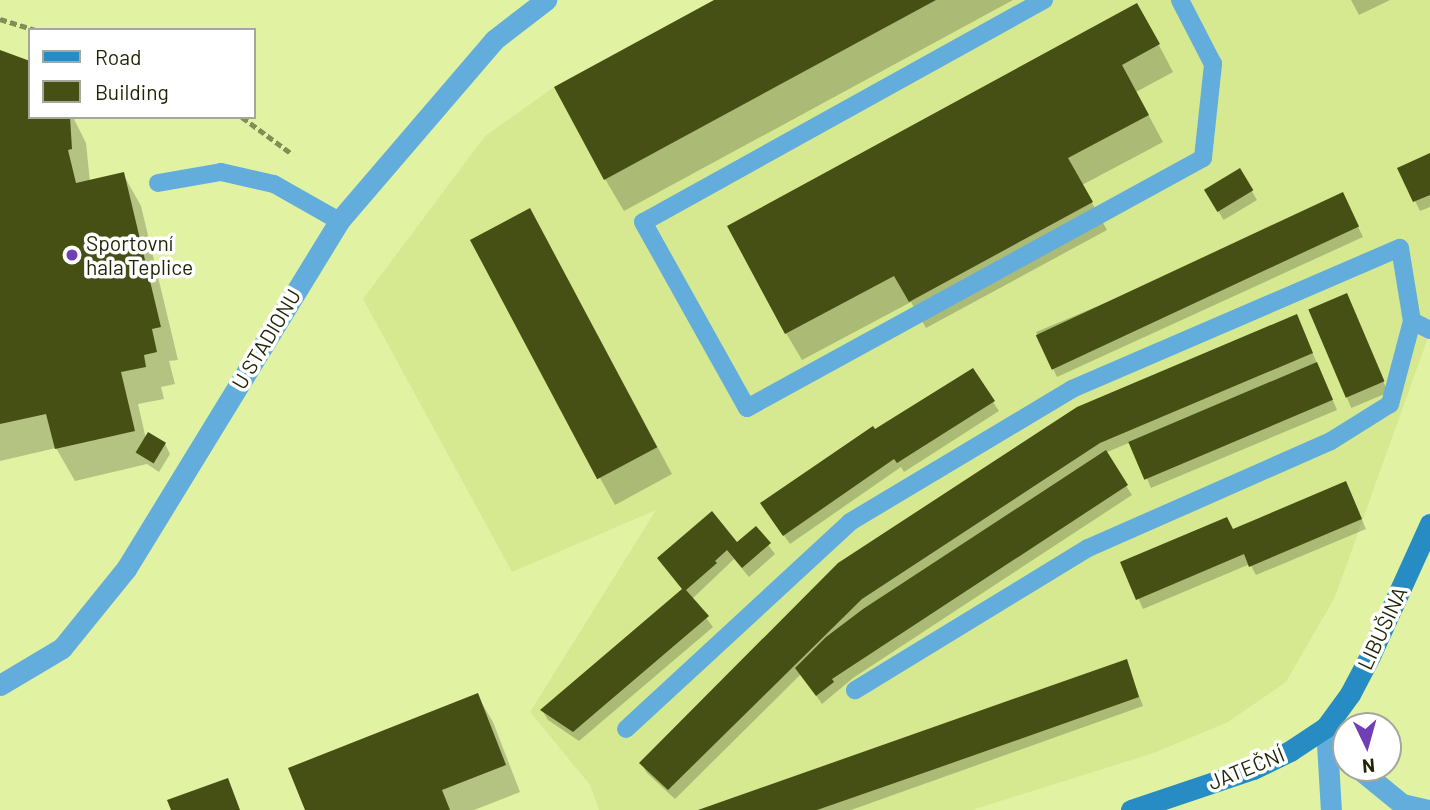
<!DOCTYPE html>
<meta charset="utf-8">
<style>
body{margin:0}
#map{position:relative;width:1430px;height:810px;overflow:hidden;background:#e1f3a3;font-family:Barlow,sans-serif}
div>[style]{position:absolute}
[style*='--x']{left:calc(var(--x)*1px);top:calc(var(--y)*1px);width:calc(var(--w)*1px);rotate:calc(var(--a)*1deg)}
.built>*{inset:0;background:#d6e991}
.shadow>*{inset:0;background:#0003;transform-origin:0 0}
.building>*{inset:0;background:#465014;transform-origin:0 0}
.path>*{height:4.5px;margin-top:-2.25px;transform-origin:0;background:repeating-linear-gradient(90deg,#828e55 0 7px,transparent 0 10.5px)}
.lane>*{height:18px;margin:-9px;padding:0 9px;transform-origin:9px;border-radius:9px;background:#63addc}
.street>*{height:21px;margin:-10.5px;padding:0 10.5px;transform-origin:10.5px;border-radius:10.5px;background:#63addc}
.secondary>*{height:21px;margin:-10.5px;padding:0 10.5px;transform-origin:10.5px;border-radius:10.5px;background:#268cc3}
.dots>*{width:19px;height:19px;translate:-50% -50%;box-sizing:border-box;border:4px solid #fff;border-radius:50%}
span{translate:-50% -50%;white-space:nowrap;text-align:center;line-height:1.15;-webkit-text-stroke:7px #fff;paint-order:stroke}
.poi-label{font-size:21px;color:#1f2404}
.left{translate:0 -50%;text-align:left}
.street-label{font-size:21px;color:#1f2404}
.legend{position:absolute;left:28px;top:28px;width:228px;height:91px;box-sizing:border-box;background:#fff;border:2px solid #a5a79b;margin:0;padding:9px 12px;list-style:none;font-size:21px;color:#1f2404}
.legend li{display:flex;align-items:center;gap:14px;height:35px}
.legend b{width:35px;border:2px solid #a5a79b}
.north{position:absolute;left:1332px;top:712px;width:70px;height:70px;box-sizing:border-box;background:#fff;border:2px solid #a5a79b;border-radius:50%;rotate:175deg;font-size:19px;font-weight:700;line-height:28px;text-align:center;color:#1f2404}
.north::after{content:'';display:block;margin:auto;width:24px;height:32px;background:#703fb6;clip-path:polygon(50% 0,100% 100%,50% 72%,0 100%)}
</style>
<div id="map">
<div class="built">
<div style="clip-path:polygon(714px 0,1430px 0,1430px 332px,1335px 597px,1286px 682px,1228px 722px,1154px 753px,972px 810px,599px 810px,590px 785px,530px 712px,656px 510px,512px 572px,363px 299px,485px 136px,554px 87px)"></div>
</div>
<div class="shadow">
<div style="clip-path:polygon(718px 0,1013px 0,624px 211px,605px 179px)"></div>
<div style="clip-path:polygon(1351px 0,1390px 0,1359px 15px)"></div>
<div style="clip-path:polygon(1152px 32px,1173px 72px,1136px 92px,1163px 142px,1082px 185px,1107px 230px,926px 328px,911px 302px,802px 360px,786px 333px)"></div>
<div style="clip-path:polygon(0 51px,30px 117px,73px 117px,86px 143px,90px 182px,123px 174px,141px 206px,178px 360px,169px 361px,175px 384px,161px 387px,164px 399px,138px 404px,146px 439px,165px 444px,170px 454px,159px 472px,147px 464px,75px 481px,56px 448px,0 461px)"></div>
<div style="clip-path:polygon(1430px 155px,1430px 207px,1420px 211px,1415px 201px)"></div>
<div style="left:1239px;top:170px;width:35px;height:39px;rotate:59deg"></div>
<div style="clip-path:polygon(1346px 202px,1363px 237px,1057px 377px,1036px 332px)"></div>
<div style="clip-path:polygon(545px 237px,672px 474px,615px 505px,600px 478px)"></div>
<div style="left:1351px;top:305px;width:95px;height:40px;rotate:67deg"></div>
<div style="clip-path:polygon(1301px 326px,1337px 410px,1151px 488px,1131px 442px,1105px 453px,1132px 495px,853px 678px,822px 704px,801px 674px,675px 799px,647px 773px,641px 763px,840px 564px)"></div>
<div style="clip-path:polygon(993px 402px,999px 411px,904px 472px,901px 467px,790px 544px,768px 513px,875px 432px)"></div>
<div style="clip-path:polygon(1351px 493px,1366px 529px,1256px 575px,1250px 564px,1143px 609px,1122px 563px)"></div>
<div style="clip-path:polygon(756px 529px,775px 554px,749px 577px,734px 559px,692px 599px,713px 627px,579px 741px,548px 720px,542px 710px,683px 590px,659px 558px,737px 544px)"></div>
<div style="clip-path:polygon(1126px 661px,1143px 706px,851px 810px,702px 810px)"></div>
<div style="clip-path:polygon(477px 695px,493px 722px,520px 792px,474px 810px,307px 810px)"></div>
</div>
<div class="building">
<div style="clip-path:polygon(714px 0,936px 0,604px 180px,554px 87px)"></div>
<div style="clip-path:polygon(1137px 3px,1160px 44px,1122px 65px,1149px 115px,1068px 158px,1093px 202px,909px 302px,894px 276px,785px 334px,727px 226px)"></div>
<div style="clip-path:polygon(0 50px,30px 61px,30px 117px,70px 117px,72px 149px,68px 150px,76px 183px,124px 172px,161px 327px,152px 329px,157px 352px,144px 355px,146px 367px,121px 372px,135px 431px,55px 449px,46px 414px,0 424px)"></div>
<div style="clip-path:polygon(1430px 153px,1430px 195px,1413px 202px,1397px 168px)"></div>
<div style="left:1240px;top:168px;width:26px;height:42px;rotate:59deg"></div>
<div style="left:1343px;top:192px;width:38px;height:339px;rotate:65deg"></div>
<div style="left:530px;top:208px;width:271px;height:68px;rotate:62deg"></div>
<div style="left:1347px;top:293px;width:96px;height:42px;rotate:67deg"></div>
<div style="clip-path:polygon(1297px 314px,1313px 353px,1100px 443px,862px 599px,668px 790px,639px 763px,838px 563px,1077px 407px)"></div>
<div style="left:1317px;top:362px;width:41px;height:205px;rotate:67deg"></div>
<div style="clip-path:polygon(973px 368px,995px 401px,897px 463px,894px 459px,783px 536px,760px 503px,873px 426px,875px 429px)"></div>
<div style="left:148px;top:432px;width:21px;height:24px;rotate:31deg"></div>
<div style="clip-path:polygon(1106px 450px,1128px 485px,832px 679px,834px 682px,816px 696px,795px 668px,826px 637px,863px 609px)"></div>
<div style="clip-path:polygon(1346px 481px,1362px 519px,1249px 567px,1244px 554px,1136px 600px,1120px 562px,1227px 517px,1233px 529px)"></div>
<div style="clip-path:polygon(712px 511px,737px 542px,756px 526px,771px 543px,742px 568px,727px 550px,715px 561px,717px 563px,686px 590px,709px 616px,573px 732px,540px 710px,682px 589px,657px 558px)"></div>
<div style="clip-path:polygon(1127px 659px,1139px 697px,932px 770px,817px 810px,698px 810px)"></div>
<div style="clip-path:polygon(478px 693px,506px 765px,442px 790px,450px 810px,305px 810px,288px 768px)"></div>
<div style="clip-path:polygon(228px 778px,240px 810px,171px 810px,167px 800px)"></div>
</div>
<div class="path">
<div style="--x:0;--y:19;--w:37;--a:17"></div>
<div style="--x:242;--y:117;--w:62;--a:36.5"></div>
</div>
<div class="lane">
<div style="--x:1044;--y:0;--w:458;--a:151"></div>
<div style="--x:643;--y:222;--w:213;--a:60.8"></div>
<div style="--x:747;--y:408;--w:520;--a:-28.73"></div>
<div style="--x:1203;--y:158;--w:95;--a:-83.9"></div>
<div style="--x:1213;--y:64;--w:72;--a:-117.3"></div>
<div style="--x:158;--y:183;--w:64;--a:-9.9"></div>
<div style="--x:221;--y:172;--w:54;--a:12.8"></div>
<div style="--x:274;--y:184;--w:75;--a:29.6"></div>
<div style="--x:1412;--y:321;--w:20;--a:27"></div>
<div style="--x:626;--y:729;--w:305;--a:-42.7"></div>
<div style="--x:850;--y:522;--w:259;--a:-30.9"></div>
<div style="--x:1072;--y:389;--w:357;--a:-23.3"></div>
<div style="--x:1400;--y:248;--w:74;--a:80.7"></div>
<div style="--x:1412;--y:321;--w:86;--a:104.8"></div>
<div style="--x:1390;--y:404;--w:70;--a:147.9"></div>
<div style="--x:1331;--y:441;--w:266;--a:156.2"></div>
<div style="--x:1088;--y:548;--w:273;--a:148.6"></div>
</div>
<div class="street">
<div style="--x:0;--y:685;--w:72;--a:-30.8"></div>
<div style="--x:62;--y:648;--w:102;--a:-51"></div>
<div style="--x:126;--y:569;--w:408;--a:-58.5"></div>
<div style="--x:339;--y:221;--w:238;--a:-49.4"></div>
<div style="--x:494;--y:40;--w:66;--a:-37.6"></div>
<div style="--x:1326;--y:727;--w:83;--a:86.6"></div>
<div style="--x:1326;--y:727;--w:33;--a:52"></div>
<div style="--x:1358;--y:768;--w:57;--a:39.3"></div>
<div style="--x:1402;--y:804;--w:28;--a:13"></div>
</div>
<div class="secondary">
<div style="--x:1131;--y:810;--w:129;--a:-18.6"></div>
<div style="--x:1253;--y:769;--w:41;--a:-25.9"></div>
<div style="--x:1290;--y:751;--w:43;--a:-33.7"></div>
<div style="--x:1326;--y:727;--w:41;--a:-54"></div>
<div style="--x:1350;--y:694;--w:43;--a:-62.2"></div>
<div style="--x:1370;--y:656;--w:145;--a:-65.6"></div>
</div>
<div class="dots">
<div style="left:72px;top:255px;background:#703fb6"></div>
</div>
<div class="poi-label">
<span class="left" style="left:86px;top:255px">Sportovní<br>hala Teplice</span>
</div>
<div class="street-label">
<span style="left:266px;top:339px;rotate:-59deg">U STADIONU</span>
<span style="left:1382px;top:628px;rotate:-65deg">LIBUŠINA</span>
<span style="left:1246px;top:768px;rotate:-22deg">JATEČNÍ</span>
</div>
<ul class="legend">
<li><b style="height:9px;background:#268cc3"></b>Road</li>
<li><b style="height:19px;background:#465014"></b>Building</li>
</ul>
<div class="north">N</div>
</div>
